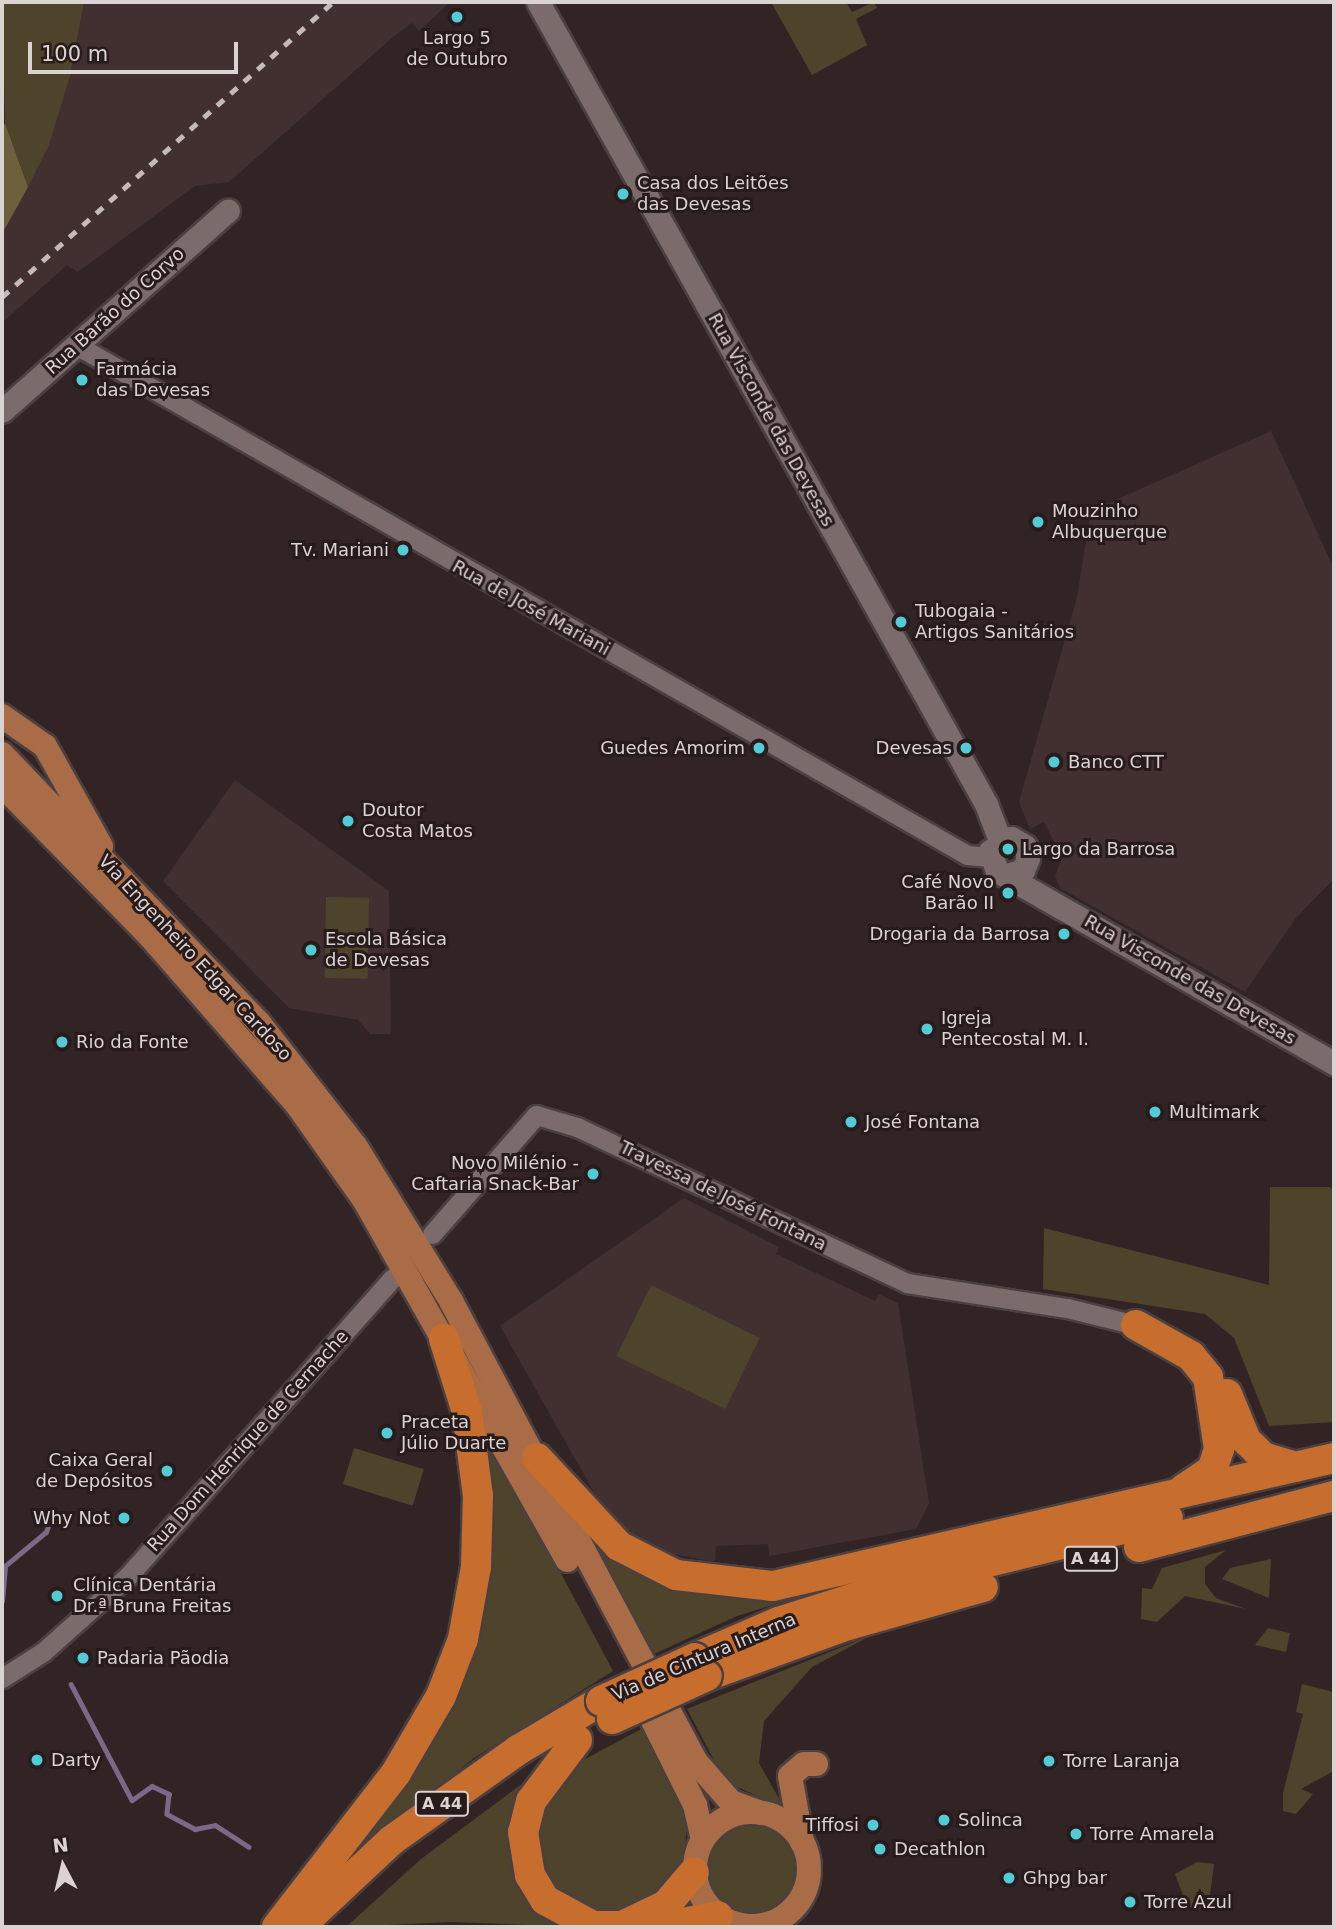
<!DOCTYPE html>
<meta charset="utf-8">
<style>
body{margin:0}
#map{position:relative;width:1336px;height:1929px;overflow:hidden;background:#322425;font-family:"DejaVu Sans",sans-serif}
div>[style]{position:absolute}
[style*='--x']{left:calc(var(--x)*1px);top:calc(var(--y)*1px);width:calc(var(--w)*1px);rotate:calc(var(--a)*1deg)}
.built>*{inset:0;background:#422f30}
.green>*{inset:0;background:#4e432b;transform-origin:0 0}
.round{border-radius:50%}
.forest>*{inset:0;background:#6e5f3d}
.stream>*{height:4.5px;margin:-2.25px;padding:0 2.25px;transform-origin:2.25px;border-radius:2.25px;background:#7a6989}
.roads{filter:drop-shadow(2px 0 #4b4041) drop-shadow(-2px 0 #4b4041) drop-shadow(0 2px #4b4041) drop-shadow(0 -2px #4b4041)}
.tertiary>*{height:19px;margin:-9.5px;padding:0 9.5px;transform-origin:9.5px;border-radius:9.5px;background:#7b6b6b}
.secondary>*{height:23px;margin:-11.5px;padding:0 11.5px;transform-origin:11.5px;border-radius:11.5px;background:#7b6b6b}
.primary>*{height:24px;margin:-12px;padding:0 12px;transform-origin:12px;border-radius:12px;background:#a96c46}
.primary>.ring{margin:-12px;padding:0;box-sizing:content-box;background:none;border:24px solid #a96c46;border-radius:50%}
.motorway>*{height:30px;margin:-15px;padding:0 15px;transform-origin:15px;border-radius:15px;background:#c76d2d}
.rail>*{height:4.5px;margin-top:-2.25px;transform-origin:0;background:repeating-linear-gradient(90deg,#c4baba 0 9px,transparent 0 18px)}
.bridges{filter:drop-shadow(2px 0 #4b4041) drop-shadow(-2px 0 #4b4041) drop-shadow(0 2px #4b4041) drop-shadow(0 -2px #4b4041)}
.motorway-bridge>*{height:30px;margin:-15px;padding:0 15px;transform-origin:15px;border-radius:15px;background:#c76d2d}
.dots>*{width:19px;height:19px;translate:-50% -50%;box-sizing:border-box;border:4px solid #281b1b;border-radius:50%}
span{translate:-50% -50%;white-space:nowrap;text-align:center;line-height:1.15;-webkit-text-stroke:6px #281b1b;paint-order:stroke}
.shield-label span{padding:2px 5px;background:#281b1b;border:2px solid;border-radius:5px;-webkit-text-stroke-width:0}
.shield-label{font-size:16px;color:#dbd2d2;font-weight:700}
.poi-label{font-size:18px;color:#dbd2d2}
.left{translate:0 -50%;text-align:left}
.right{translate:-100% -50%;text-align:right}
.street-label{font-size:18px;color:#dbd2d2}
.frame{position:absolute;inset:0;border:4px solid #dbd2d2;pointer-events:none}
.north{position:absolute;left:28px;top:1831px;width:70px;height:70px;-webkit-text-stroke:5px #281b1b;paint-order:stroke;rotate:353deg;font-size:19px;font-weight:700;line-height:28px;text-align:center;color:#dbd2d2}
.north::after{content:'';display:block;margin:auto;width:24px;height:32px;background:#dbd2d2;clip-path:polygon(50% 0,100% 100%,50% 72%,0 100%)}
.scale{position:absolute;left:28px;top:42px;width:210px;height:32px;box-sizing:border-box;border:4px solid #dbd2d2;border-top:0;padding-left:9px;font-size:21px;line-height:24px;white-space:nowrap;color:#dbd2d2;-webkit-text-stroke:5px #281b1b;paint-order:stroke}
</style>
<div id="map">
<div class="built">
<div style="clip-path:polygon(84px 2px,450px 2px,419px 31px,412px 23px,393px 37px,229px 182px,195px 186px,78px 272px,67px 265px,2px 323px,2px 234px,49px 145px)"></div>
<div style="clip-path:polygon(1271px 431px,1334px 569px,1334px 879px,1296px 918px,1245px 992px,1060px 888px,1055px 877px,1062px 857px,1044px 822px,1030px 829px,1019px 802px,1077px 597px,1091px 511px)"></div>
<div style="clip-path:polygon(235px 780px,389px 891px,391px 1034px,370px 1034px,358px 1020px,289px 1008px,163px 881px)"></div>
<div style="clip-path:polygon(684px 1198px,779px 1247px,776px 1254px,875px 1301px,879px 1294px,898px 1303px,929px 1503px,916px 1529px,769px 1556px,768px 1544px,716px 1546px,715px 1562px,668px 1553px,632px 1534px,604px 1510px,500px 1326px)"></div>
</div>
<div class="green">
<div style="clip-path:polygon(2px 2px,84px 2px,70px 76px,49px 145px,28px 187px,5px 123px)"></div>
<div style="clip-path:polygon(771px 2px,846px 2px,852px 12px,874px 2px,877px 8px,856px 19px,867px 45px,812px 75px)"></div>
<div style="left:326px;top:897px;width:43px;height:81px;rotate:1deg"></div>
<div style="clip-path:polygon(1270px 1187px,1330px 1187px,1334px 1192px,1334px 1422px,1269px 1426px,1234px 1338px,1205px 1314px,1043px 1289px,1044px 1228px,1269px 1285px)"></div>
<div style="left:651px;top:1285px;width:121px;height:79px;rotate:26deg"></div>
<div style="clip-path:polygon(474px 1410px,613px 1671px,474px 1758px,317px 1887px,476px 1627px)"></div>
<div style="left:354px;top:1448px;width:73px;height:38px;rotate:17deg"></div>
<div style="clip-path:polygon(582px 1521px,614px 1550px,803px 1587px,805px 1595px,737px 1616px,654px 1654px)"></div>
<div style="clip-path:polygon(1226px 1550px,1205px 1567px,1205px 1584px,1216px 1598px,1246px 1609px,1185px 1596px,1157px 1622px,1141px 1619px,1142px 1588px,1152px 1589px,1162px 1568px)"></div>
<div style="clip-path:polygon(1271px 1559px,1269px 1598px,1222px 1579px,1230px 1568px)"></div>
<div style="clip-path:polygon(1268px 1628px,1290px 1633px,1286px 1652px,1255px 1645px)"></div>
<div style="clip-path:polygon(874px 1634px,812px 1667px,764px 1721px,759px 1763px,785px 1809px,725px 1781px,687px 1709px)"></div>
<div style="clip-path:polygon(1302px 1684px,1334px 1692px,1334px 1771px,1301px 1789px,1313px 1794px,1296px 1814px,1283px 1811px,1283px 1793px,1303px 1714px,1296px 1712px)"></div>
<div style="clip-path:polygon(643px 1728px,678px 1791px,687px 1823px,684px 1860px,668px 1889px,633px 1912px,590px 1913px,554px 1894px,536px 1858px,535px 1816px,576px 1764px)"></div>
<div style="clip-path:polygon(530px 1778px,512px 1850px,579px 1927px,451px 1922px,346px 1927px,421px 1859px)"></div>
<div class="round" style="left:706px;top:1822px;width:92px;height:92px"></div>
<div style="clip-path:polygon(1197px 1862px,1214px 1864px,1209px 1904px,1202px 1909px,1187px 1906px,1175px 1874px)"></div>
</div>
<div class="forest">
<div style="clip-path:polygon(5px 123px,28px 187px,2px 234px,2px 128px)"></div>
</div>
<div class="stream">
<div style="--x:2;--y:1601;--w:35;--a:-85"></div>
<div style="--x:5;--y:1566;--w:53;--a:-39.7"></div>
<div style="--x:46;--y:1532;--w:23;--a:-70"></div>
<div style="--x:71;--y:1684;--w:131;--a:62.3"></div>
<div style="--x:132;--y:1800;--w:24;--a:-35"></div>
<div style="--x:152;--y:1786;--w:19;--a:25"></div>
<div style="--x:169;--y:1794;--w:20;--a:96"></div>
<div style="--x:167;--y:1814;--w:32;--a:28"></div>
<div style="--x:195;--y:1829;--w:20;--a:-11"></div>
<div style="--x:215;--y:1825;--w:40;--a:32.9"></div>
</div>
<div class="roads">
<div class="tertiary">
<div style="--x:78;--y:346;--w:1024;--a:29.79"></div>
<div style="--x:967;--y:855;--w:23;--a:5"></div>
<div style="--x:432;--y:1234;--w:158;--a:-48.8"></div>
<div style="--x:536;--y:1115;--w:43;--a:16.3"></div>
<div style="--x:577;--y:1127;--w:365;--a:25.3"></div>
<div style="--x:907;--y:1283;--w:162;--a:8.9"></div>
<div style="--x:1067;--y:1308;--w:71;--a:13.8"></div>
<div style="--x:2;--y:1678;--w:49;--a:-32.4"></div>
<div style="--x:43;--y:1652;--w:114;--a:-41.8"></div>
<div style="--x:128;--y:1576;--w:399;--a:-48.4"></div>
</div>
<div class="secondary">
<div style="--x:538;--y:2;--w:919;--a:60.81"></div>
<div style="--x:986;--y:804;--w:39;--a:69"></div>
<div style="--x:2;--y:411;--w:302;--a:-41.6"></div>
<div style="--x:1007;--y:875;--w:17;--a:-17"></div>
<div style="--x:1023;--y:870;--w:13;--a:-67"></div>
<div style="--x:1028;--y:858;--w:12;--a:-104"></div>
<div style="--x:1025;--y:846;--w:16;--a:-150"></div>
<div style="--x:1011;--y:838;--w:25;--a:148"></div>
<div style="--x:990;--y:851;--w:21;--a:71"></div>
<div style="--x:997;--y:871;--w:388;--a:29.7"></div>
</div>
<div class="primary">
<div style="--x:2;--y:716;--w:52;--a:34.9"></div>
<div style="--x:45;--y:746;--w:115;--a:60.8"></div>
<div style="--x:2;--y:754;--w:372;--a:46.3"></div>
<div style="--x:259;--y:1023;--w:157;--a:52"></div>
<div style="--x:356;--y:1147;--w:181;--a:58.3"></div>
<div style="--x:451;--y:1301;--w:522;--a:62.01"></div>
<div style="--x:696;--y:1762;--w:53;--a:48.8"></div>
<div style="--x:731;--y:1802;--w:33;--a:20"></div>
<div style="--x:2;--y:785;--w:210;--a:45.6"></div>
<div style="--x:149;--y:935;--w:227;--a:48.9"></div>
<div style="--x:298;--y:1106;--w:116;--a:54.8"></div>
<div style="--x:365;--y:1201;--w:412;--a:60.6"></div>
<div style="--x:636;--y:1687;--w:132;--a:63.4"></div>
<div style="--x:695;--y:1805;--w:35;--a:77"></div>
<div class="ring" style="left:695px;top:1812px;width:90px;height:90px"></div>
<div style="--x:802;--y:1842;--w:67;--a:-100.3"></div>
<div style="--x:790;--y:1776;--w:18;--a:-41"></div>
<div style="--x:804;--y:1764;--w:12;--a:0"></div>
</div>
<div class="motorway">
<div style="--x:1136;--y:1325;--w:63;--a:29.4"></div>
<div style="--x:1191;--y:1356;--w:27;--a:51"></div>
<div style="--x:1208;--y:1377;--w:73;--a:81.3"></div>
<div style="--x:1219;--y:1449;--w:22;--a:108"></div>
<div style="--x:1212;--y:1470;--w:34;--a:146"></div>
<div style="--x:1227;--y:1394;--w:50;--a:67.6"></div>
<div style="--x:1246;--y:1440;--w:24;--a:45"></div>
<div style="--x:1263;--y:1457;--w:34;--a:17"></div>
<div style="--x:537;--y:1458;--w:120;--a:47"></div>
<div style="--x:619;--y:1546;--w:64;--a:27"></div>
<div style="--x:676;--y:1575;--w:98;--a:6.5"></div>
<div style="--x:773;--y:1586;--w:575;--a:-12.85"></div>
<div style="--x:1139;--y:1547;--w:202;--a:-14.7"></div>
<div style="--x:695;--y:1658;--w:90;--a:-23.4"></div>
<div style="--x:778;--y:1622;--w:123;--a:-17.5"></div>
<div style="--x:895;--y:1585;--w:281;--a:-13.8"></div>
<div style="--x:707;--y:1676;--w:150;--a:-19.9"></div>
<div style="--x:848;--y:1625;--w:140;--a:-15.7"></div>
<div style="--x:577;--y:1740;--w:76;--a:127"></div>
<div style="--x:531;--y:1801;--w:32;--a:104"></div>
<div style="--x:523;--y:1832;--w:44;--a:80.8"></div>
<div style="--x:530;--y:1875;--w:29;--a:59"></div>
<div style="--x:545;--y:1900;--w:55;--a:28.4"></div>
<div style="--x:593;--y:1926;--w:29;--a:0"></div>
<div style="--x:622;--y:1926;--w:49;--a:-25.5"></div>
<div style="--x:666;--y:1905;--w:43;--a:-49.7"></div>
<div style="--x:277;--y:1927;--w:195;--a:-52.3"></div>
<div style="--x:396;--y:1773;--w:89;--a:-59.7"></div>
<div style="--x:441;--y:1696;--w:61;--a:-68.9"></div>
<div style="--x:463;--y:1639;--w:73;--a:-79.8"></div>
<div style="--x:476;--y:1567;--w:71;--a:-88.4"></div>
<div style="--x:478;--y:1496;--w:85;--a:-97.5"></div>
<div style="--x:467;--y:1412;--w:77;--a:-107.5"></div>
<div style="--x:299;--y:1927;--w:127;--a:-43.1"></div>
<div style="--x:392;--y:1840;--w:155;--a:-35.5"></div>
<div style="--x:518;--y:1750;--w:96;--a:-30.6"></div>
<div style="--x:663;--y:1927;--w:56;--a:-11.3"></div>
</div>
</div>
<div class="rail">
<div style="--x:2;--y:297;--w:443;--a:-41.7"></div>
</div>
<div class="bridges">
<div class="motorway-bridge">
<div style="--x:601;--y:1701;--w:103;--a:-24.6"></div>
<div style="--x:612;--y:1719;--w:104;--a:-24.4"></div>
</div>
</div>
<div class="dots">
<div style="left:457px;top:17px;background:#52cbd7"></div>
<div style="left:623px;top:194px;background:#52cbd7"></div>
<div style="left:82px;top:380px;background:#52cbd7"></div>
<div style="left:1038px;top:522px;background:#52cbd7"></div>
<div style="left:403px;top:550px;background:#52cbd7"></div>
<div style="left:901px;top:622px;background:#52cbd7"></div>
<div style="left:759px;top:748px;background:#52cbd7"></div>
<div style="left:966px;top:748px;background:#52cbd7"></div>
<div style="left:1054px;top:762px;background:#52cbd7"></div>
<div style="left:348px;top:821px;background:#52cbd7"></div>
<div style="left:1008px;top:849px;background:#52cbd7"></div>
<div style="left:1008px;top:893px;background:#52cbd7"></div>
<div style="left:1064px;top:934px;background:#52cbd7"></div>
<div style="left:311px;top:950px;background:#52cbd7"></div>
<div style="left:927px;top:1029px;background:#52cbd7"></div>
<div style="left:62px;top:1042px;background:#52cbd7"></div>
<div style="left:1155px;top:1112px;background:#52cbd7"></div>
<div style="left:851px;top:1122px;background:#52cbd7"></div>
<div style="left:593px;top:1174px;background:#52cbd7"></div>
<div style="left:387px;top:1433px;background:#52cbd7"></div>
<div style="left:167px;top:1471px;background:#52cbd7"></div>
<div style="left:124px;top:1518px;background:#52cbd7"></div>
<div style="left:57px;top:1596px;background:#52cbd7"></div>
<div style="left:83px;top:1658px;background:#52cbd7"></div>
<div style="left:37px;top:1760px;background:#52cbd7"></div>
<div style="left:1049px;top:1761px;background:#52cbd7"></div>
<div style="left:944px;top:1820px;background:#52cbd7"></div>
<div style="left:873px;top:1825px;background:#52cbd7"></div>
<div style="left:1076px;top:1834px;background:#52cbd7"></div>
<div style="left:880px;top:1849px;background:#52cbd7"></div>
<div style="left:1009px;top:1878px;background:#52cbd7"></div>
<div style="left:1130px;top:1902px;background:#52cbd7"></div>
</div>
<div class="shield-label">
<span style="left:1091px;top:1559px">A 44</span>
<span style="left:442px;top:1804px">A 44</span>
</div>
<div class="poi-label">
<span style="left:457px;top:49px">Largo 5<br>de Outubro</span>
<span class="left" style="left:637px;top:194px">Casa dos Leitões<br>das Devesas</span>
<span class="left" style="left:96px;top:380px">Farmácia<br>das Devesas</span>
<span class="left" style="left:1052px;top:522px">Mouzinho<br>Albuquerque</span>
<span class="right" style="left:389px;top:550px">Tv. Mariani</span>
<span class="left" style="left:915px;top:622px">Tubogaia -<br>Artigos Sanitários</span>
<span class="right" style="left:745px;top:748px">Guedes Amorim</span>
<span class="right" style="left:952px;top:748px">Devesas</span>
<span class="left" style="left:1068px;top:762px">Banco CTT</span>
<span class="left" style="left:362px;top:821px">Doutor<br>Costa Matos</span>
<span class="left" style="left:1022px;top:849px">Largo da Barrosa</span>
<span class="right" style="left:994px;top:893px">Café Novo<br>Barão II</span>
<span class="right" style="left:1050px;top:934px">Drogaria da Barrosa</span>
<span class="left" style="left:325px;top:950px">Escola Básica<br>de Devesas</span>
<span class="left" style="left:941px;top:1029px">Igreja<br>Pentecostal M. I.</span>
<span class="left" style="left:76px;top:1042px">Rio da Fonte</span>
<span class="left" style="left:1169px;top:1112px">Multimark</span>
<span class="left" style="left:865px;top:1122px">José Fontana</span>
<span class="right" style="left:579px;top:1174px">Novo Milénio -<br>Caftaria Snack-Bar</span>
<span class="left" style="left:401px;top:1433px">Praceta<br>Júlio Duarte</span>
<span class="right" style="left:153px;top:1471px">Caixa Geral<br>de Depósitos</span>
<span class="right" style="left:110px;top:1518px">Why Not</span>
<span class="left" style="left:73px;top:1596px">Clínica Dentária<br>Dr.ª Bruna Freitas</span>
<span class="left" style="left:97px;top:1658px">Padaria Pãodia</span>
<span class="left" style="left:51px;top:1760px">Darty</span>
<span class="left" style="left:1063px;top:1761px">Torre Laranja</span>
<span class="left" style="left:958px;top:1820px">Solinca</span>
<span class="right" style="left:859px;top:1825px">Tiffosi</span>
<span class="left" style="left:1090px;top:1834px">Torre Amarela</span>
<span class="left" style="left:894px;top:1849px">Decathlon</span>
<span class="left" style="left:1023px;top:1878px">Ghpg bar</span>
<span class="left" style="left:1144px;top:1902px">Torre Azul</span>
</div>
<div class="street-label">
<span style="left:115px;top:311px;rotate:-42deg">Rua Barão do Corvo</span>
<span style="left:771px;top:420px;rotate:61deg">Rua Visconde das Devesas</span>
<span style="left:531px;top:608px;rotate:29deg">Rua de José Mariani</span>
<span style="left:195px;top:958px;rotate:47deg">Via Engenheiro Edgar Cardoso</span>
<span style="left:1190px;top:980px;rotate:30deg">Rua Visconde das Devesas</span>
<span style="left:723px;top:1196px;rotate:26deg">Travessa de José Fontana</span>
<span style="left:248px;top:1441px;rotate:-48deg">Rua Dom Henrique de Cernache</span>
<span style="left:704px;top:1657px;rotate:-23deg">Via de Cintura Interna</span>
</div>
<div class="frame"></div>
<div class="north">N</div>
<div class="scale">100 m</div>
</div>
